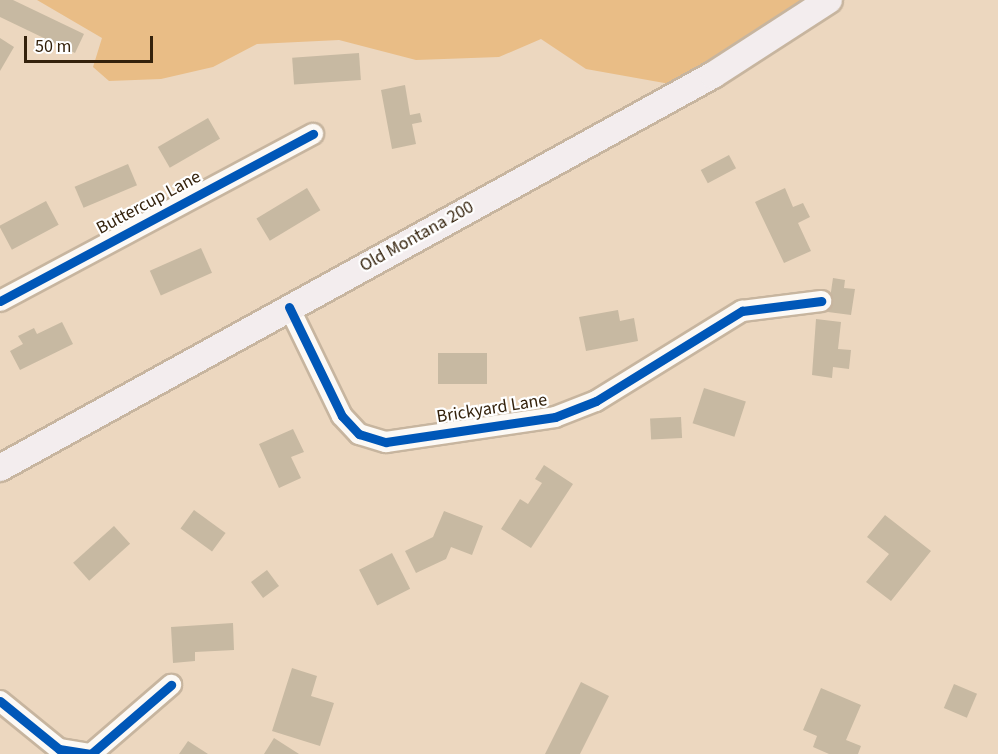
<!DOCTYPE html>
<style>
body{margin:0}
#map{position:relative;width:998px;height:754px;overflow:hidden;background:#ecd7bf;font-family:"Source Sans 3",sans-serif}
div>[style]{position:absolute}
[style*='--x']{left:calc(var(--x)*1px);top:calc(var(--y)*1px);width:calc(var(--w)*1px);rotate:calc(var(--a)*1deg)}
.green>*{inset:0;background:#e9bd86}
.building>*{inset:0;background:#c7b9a2;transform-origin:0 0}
.roads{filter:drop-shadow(2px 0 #c7b59f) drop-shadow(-2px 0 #c7b59f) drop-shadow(0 2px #c7b59f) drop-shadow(0 -2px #c7b59f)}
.minor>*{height:20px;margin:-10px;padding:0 10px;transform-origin:10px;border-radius:10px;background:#fcf9f5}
.major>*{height:26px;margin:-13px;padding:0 13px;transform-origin:13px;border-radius:13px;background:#f3edee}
.cycleway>*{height:9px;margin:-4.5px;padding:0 4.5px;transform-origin:4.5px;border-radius:4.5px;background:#0057b8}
span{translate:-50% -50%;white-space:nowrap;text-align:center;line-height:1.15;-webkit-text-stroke:4.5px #fff;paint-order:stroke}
.street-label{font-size:18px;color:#34220c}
.scale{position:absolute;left:24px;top:36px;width:129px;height:27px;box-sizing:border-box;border:3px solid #34220c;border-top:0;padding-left:8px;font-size:18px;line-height:21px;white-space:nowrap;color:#34220c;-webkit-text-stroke:4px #fff;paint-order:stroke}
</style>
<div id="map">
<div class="green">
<div style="clip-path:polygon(37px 0,806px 0,670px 84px,586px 69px,541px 39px,499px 57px,416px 60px,339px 40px,257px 44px,213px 67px,161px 79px,109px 81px,93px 67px,102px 38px)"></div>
</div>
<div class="building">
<div style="clip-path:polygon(0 0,13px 0,84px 34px,75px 53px,0 17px)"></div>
<div style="clip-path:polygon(0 38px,14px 47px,0 71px)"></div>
<div style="left:359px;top:53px;width:27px;height:67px;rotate:86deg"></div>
<div style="clip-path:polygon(405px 85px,410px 115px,420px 113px,422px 122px,412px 124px,416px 144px,392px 149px,381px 90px)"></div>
<div style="left:208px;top:118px;width:24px;height:58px;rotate:60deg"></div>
<div style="left:729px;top:155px;width:15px;height:32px;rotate:62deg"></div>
<div style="left:128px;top:164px;width:23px;height:58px;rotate:67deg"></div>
<div style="left:307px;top:188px;width:26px;height:59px;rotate:59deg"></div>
<div style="clip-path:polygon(785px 188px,793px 207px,803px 203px,810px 217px,798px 223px,811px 251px,784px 263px,755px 202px)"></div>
<div style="left:46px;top:201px;width:27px;height:53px;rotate:62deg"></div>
<div style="left:201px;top:248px;width:27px;height:56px;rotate:66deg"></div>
<div style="clip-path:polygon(833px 278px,845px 280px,844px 288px,855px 289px,851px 315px,828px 312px)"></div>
<div style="clip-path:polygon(618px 310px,620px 321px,634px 318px,638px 341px,586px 351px,579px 317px)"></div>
<div style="clip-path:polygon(816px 319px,841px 322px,838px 349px,851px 350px,849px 369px,833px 367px,832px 378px,812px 375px)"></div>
<div style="clip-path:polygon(62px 322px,73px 344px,20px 370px,10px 351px,23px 344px,18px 336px,34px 328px,37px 334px)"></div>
<div style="left:487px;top:353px;width:31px;height:49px;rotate:90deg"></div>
<div style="left:704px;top:388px;width:44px;height:37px;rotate:18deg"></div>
<div style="left:681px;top:417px;width:21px;height:31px;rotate:87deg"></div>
<div style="clip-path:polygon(293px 429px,304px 452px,291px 457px,301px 478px,279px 488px,259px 444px)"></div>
<div style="clip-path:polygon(544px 465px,573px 484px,531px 548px,501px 529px,520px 499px,528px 504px,542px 483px,535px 479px)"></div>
<div style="left:194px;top:510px;width:39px;height:23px;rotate:36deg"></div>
<div style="clip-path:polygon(444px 511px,483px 526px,472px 555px,451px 547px,446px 559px,416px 573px,405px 551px,433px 537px)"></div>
<div style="clip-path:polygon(885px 515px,931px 551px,891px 601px,866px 582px,889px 554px,867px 537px)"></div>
<div style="left:114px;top:526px;width:24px;height:55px;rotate:48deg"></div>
<div style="left:392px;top:553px;width:40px;height:37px;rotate:63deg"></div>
<div style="left:267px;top:570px;width:20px;height:20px;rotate:53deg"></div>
<div style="clip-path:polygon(233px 623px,234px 650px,195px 652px,195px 661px,173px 663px,171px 627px)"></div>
<div style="clip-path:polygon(292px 668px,317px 676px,311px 696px,334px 703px,320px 746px,272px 731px)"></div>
<div style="clip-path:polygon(581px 682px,609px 696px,580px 754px,545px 754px)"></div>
<div style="left:954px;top:684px;width:25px;height:26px;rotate:23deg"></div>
<div style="clip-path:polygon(821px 688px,861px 705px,846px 740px,861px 746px,858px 754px,829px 754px,813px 747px,817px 736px,803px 730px)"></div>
<div style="clip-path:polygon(274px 738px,299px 754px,264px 754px)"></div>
<div style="clip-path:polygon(188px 741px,208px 754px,179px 754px)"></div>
</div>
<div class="roads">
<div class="minor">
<div style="--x:0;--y:301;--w:355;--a:-28.1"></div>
<div style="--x:289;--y:307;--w:121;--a:64.1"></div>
<div style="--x:342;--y:416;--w:25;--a:47"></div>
<div style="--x:359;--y:434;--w:28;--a:17"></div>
<div style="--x:386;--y:442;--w:171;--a:-8.4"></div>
<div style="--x:555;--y:417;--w:44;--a:-21.3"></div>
<div style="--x:596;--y:401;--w:172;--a:-31.7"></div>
<div style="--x:742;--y:311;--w:80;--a:-7.2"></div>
<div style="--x:0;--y:701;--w:76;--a:39.1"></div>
<div style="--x:59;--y:749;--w:32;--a:9"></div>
<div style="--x:91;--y:754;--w:106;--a:-40.8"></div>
</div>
<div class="major">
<div style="--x:0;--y:468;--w:814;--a:-28.86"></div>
<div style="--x:713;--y:75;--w:138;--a:-32.9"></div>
</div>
</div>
<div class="cycleway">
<div style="--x:0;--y:301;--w:355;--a:-28.1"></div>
<div style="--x:289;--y:307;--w:121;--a:64.1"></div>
<div style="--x:342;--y:416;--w:25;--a:47"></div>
<div style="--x:359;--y:434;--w:28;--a:17"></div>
<div style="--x:386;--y:442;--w:171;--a:-8.4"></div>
<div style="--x:555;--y:417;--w:44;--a:-21.3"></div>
<div style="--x:596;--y:401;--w:172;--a:-31.7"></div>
<div style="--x:742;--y:311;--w:80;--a:-7.2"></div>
<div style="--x:0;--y:701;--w:76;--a:39.1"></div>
<div style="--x:59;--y:749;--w:32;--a:9"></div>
<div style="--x:91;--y:754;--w:106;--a:-40.8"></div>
</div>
<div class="street-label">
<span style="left:149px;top:203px;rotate:-28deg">Buttercup Lane</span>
<span style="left:417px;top:237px;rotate:-29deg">Old Montana 200</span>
<span style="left:492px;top:409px;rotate:-9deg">Brickyard Lane</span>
</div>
<div class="scale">50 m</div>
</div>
